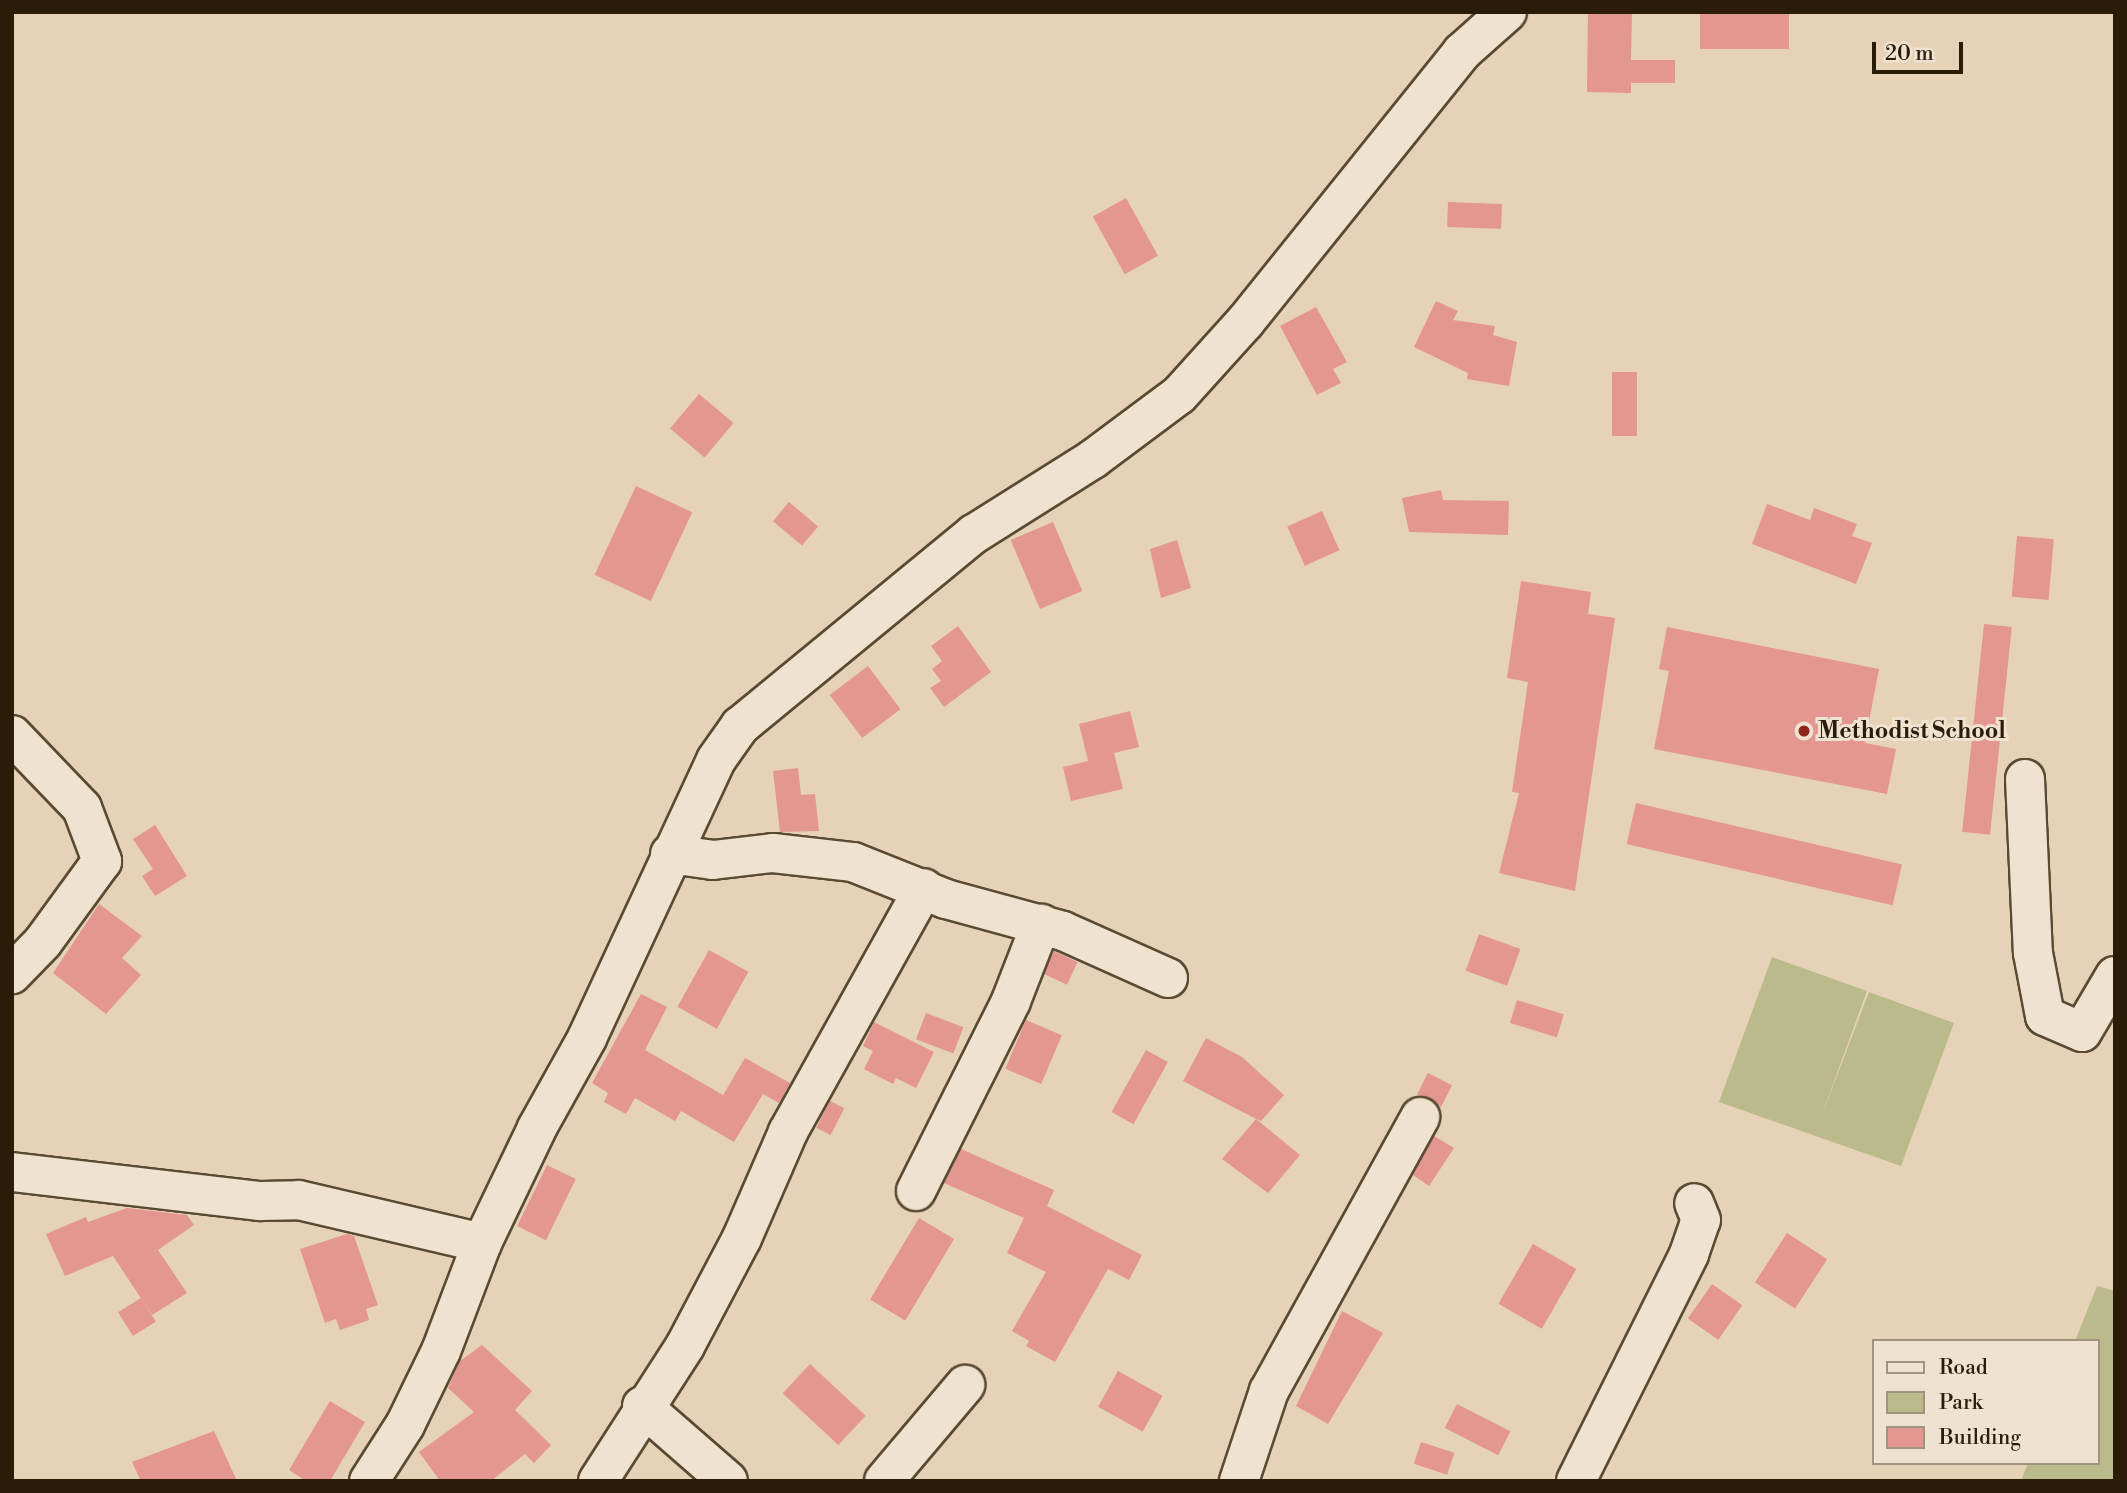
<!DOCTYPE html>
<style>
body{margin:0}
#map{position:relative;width:2127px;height:1493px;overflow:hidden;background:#e6d2b7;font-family:"Libre Bodoni",serif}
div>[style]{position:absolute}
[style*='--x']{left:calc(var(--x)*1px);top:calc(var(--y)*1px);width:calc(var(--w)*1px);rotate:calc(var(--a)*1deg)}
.green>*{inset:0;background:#bbba8a}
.building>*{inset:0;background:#e49690;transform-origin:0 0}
.roads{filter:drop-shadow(2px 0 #594a32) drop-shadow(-2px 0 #594a32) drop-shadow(0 2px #594a32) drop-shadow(0 -2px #594a32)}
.minor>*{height:38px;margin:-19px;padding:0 19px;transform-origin:19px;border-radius:19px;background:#efe2d0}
.dots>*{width:19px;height:19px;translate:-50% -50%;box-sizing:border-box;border:4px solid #efe2d0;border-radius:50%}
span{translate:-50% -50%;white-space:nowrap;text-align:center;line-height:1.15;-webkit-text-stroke:6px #efe2d0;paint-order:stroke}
.poi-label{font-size:23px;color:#2a1c06;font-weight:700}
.left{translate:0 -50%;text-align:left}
.frame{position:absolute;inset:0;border:14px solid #2a1c06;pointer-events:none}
.legend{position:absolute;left:1872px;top:1339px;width:228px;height:126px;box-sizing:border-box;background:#efe2d0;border:2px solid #a0937f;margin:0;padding:9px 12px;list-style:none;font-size:21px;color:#2a1c06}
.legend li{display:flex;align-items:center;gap:14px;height:35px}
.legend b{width:35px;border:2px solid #a0937f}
.scale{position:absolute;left:1872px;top:42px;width:91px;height:32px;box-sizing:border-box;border:4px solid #2a1c06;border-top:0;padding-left:9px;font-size:21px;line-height:24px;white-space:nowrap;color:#2a1c06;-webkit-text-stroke:5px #efe2d0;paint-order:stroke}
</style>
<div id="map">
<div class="green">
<div style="clip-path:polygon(1772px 957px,1867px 991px,1820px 1120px,1869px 992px,1954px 1023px,1901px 1166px,1719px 1102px)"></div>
<div style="clip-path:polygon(2097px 1286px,2115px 1291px,2115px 1481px,2021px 1481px,2028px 1463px,2097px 1463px,2097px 1341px,2075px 1341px)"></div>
</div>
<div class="building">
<div style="clip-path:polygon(1588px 12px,1632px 13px,1631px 60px,1675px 60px,1675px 83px,1631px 83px,1631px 93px,1587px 92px)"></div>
<div style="left:1700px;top:12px;width:89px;height:37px"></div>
<div style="left:1126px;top:198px;width:66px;height:38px;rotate:61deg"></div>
<div style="left:1448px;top:202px;width:54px;height:25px;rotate:2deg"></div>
<div style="clip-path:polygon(1436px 301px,1458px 311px,1453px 320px,1495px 326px,1493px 335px,1517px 342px,1509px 386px,1467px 379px,1468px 373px,1414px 347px)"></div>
<div style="clip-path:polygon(1316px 307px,1347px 362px,1333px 369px,1341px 383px,1317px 395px,1280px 326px)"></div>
<div style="left:1612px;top:372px;width:25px;height:64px"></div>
<div style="left:699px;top:394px;width:45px;height:45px;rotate:40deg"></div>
<div style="left:636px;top:486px;width:62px;height:98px;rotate:25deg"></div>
<div style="clip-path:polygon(1441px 490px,1443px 500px,1509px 501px,1508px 535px,1409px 532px,1402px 498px)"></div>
<div style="left:789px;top:502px;width:38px;height:25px;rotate:40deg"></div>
<div style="clip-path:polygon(1767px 504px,1810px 520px,1814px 508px,1857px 524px,1852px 536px,1872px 543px,1856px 584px,1752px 544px)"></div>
<div style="left:1322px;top:511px;width:43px;height:38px;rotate:66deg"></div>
<div style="left:1053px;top:522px;width:75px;height:46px;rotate:67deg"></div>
<div style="left:2017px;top:536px;width:37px;height:61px;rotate:5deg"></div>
<div style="clip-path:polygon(1177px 540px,1191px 588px,1161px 598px,1150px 549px)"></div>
<div style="clip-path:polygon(1521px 581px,1591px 592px,1588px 614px,1615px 618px,1575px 891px,1499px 873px,1519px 793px,1512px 792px,1528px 682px,1507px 678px)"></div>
<div style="left:1984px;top:624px;width:28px;height:209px;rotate:6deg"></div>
<div style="clip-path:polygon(958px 626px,991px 672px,944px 707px,930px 688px,941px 681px,932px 669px,942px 661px,931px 646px)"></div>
<div style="clip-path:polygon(1667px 627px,1879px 669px,1865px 743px,1896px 749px,1887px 794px,1654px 749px,1669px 671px,1659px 669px)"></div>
<div style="left:868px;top:666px;width:54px;height:48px;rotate:53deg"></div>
<div style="clip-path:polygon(1130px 711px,1139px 747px,1114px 753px,1123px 789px,1071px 801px,1063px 767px,1088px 761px,1079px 724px)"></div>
<div style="clip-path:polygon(798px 768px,801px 795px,815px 794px,819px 831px,780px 832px,773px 771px)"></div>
<div style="left:1636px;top:803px;width:273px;height:42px;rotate:13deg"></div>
<div style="clip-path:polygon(155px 825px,187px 876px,155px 896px,142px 876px,153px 869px,133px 839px)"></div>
<div style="clip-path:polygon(99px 904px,142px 936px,122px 958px,141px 975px,106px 1014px,53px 973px)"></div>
<div style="left:1479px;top:934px;width:44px;height:39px;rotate:20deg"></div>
<div style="left:709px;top:950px;width:45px;height:65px;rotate:29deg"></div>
<div style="left:1054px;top:951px;width:26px;height:25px;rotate:25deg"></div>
<div style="clip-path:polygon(641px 994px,667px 1007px,645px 1050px,723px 1095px,745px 1058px,790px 1083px,779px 1103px,763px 1094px,734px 1142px,681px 1111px,675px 1121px,635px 1098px,626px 1114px,604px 1102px,608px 1093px,592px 1083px)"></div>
<div style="left:1517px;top:1000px;width:49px;height:24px;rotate:17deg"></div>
<div style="left:926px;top:1013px;width:40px;height:28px;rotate:21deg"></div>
<div style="left:1026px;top:1020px;width:39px;height:53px;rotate:23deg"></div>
<div style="clip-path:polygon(874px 1022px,934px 1052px,916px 1088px,896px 1078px,893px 1084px,864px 1069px,873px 1051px,863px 1046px)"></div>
<div style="clip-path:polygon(1206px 1038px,1242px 1057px,1284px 1095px,1261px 1121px,1256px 1119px,1300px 1155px,1268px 1193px,1222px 1159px,1256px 1119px,1183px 1081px)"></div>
<div style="left:1146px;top:1050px;width:25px;height:71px;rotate:29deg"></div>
<div style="left:1428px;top:1073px;width:27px;height:24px;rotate:27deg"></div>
<div style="left:830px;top:1101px;width:16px;height:30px;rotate:27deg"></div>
<div style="clip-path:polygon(1434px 1136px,1454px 1148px,1429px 1186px,1413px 1175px)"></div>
<div style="clip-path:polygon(961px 1149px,1054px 1190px,1047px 1206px,1142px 1255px,1129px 1280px,1108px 1269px,1055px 1362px,1026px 1346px,1029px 1341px,1012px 1331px,1046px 1272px,1007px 1253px,1024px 1218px,944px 1183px)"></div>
<div style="left:547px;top:1165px;width:32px;height:68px;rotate:26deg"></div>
<div style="clip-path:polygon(127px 1208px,187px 1215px,194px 1225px,158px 1250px,187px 1293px,152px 1315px,113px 1256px,65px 1276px,46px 1234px,86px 1217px,88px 1222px)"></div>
<div style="left:919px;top:1218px;width:41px;height:95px;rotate:31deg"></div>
<div style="left:1787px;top:1233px;width:48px;height:59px;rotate:33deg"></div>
<div style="clip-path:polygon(347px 1234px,354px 1236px,378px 1305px,366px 1309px,369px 1320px,340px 1330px,336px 1319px,325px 1323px,300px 1249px)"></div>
<div style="left:1533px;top:1244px;width:50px;height:69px;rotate:30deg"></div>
<div style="left:1712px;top:1284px;width:37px;height:42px;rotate:35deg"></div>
<div style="left:141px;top:1298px;width:28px;height:27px;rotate:58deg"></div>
<div style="clip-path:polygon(1342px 1311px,1383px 1333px,1328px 1424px,1296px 1406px)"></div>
<div style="clip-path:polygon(482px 1345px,532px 1391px,515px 1410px,551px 1445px,534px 1463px,525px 1454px,491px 1481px,440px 1481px,419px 1452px,474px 1412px,448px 1388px,460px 1361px)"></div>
<div style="left:810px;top:1364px;width:76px;height:40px;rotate:43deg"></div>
<div style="left:1118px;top:1371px;width:51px;height:41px;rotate:29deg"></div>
<div style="clip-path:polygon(330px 1401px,365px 1422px,330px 1481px,306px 1481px,289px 1470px)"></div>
<div style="left:1457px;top:1404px;width:60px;height:27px;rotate:27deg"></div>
<div style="clip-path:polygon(214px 1431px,237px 1481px,141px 1481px,132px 1462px)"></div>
<div style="left:1421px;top:1442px;width:35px;height:23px;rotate:18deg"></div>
</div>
<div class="roads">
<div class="minor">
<div style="--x:12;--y:735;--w:101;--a:46.2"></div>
<div style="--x:82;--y:808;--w:57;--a:69.3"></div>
<div style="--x:102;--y:861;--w:100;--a:126.1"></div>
<div style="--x:43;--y:942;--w:45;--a:134.1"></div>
<div style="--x:2025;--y:779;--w:174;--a:87.4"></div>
<div style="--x:2033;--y:953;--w:64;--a:79.2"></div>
<div style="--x:2045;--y:1016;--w:40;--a:23.4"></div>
<div style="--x:2082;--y:1032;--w:65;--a:-59.5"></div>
<div style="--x:670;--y:854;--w:43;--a:7.9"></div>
<div style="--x:713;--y:860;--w:60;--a:-6.7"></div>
<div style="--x:773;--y:853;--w:81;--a:6.4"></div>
<div style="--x:853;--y:862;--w:100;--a:21.7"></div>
<div style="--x:946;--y:899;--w:121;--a:15.3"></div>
<div style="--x:1063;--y:931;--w:115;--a:24.1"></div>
<div style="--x:12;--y:1172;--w:250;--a:6.7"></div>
<div style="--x:260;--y:1201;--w:39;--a:-1"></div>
<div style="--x:299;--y:1200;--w:188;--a:13.2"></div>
<div style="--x:916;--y:1191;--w:212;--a:-63.4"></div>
<div style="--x:1011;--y:1001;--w:83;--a:-68.7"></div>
<div style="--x:642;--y:1406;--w:114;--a:41.1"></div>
<div style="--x:369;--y:1481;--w:67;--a:-57.3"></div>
<div style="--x:405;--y:1425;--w:82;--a:-64.1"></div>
<div style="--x:441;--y:1351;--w:116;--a:-69.2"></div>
<div style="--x:482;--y:1243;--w:127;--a:-64.4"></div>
<div style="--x:537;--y:1128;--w:103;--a:-60.9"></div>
<div style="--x:587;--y:1038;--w:306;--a:-65.1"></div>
<div style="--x:716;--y:760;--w:42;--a:-54.8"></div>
<div style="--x:740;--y:726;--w:303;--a:-39.4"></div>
<div style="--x:974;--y:534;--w:141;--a:-32.2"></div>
<div style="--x:1093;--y:459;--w:107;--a:-36.7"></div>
<div style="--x:1179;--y:395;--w:98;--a:-47.9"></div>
<div style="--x:1245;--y:322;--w:346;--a:-51.2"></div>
<div style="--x:1462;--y:52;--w:60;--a:-41.6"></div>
<div style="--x:598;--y:1481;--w:161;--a:-57.2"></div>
<div style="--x:685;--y:1346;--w:122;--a:-62.2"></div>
<div style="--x:742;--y:1238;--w:116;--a:-66.5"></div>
<div style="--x:788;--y:1132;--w:279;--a:-60.9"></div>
<div style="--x:884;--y:1481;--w:126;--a:-49.8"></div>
<div style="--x:1239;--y:1481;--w:95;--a:-71.6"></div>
<div style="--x:1269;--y:1391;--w:313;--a:-61.1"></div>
<div style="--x:1576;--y:1481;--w:254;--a:-63.5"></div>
<div style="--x:1689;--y:1254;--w:36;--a:-71"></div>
<div style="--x:1701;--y:1220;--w:18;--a:-112"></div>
</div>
</div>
<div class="dots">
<div style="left:1804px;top:731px;background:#8f2418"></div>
</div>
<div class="poi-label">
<span class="left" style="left:1818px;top:731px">Methodist School</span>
</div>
<div class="frame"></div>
<ul class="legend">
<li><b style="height:9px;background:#efe2d0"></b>Road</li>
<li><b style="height:19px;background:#bbba8a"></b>Park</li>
<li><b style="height:19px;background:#e49690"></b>Building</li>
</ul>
<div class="scale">20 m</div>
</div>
